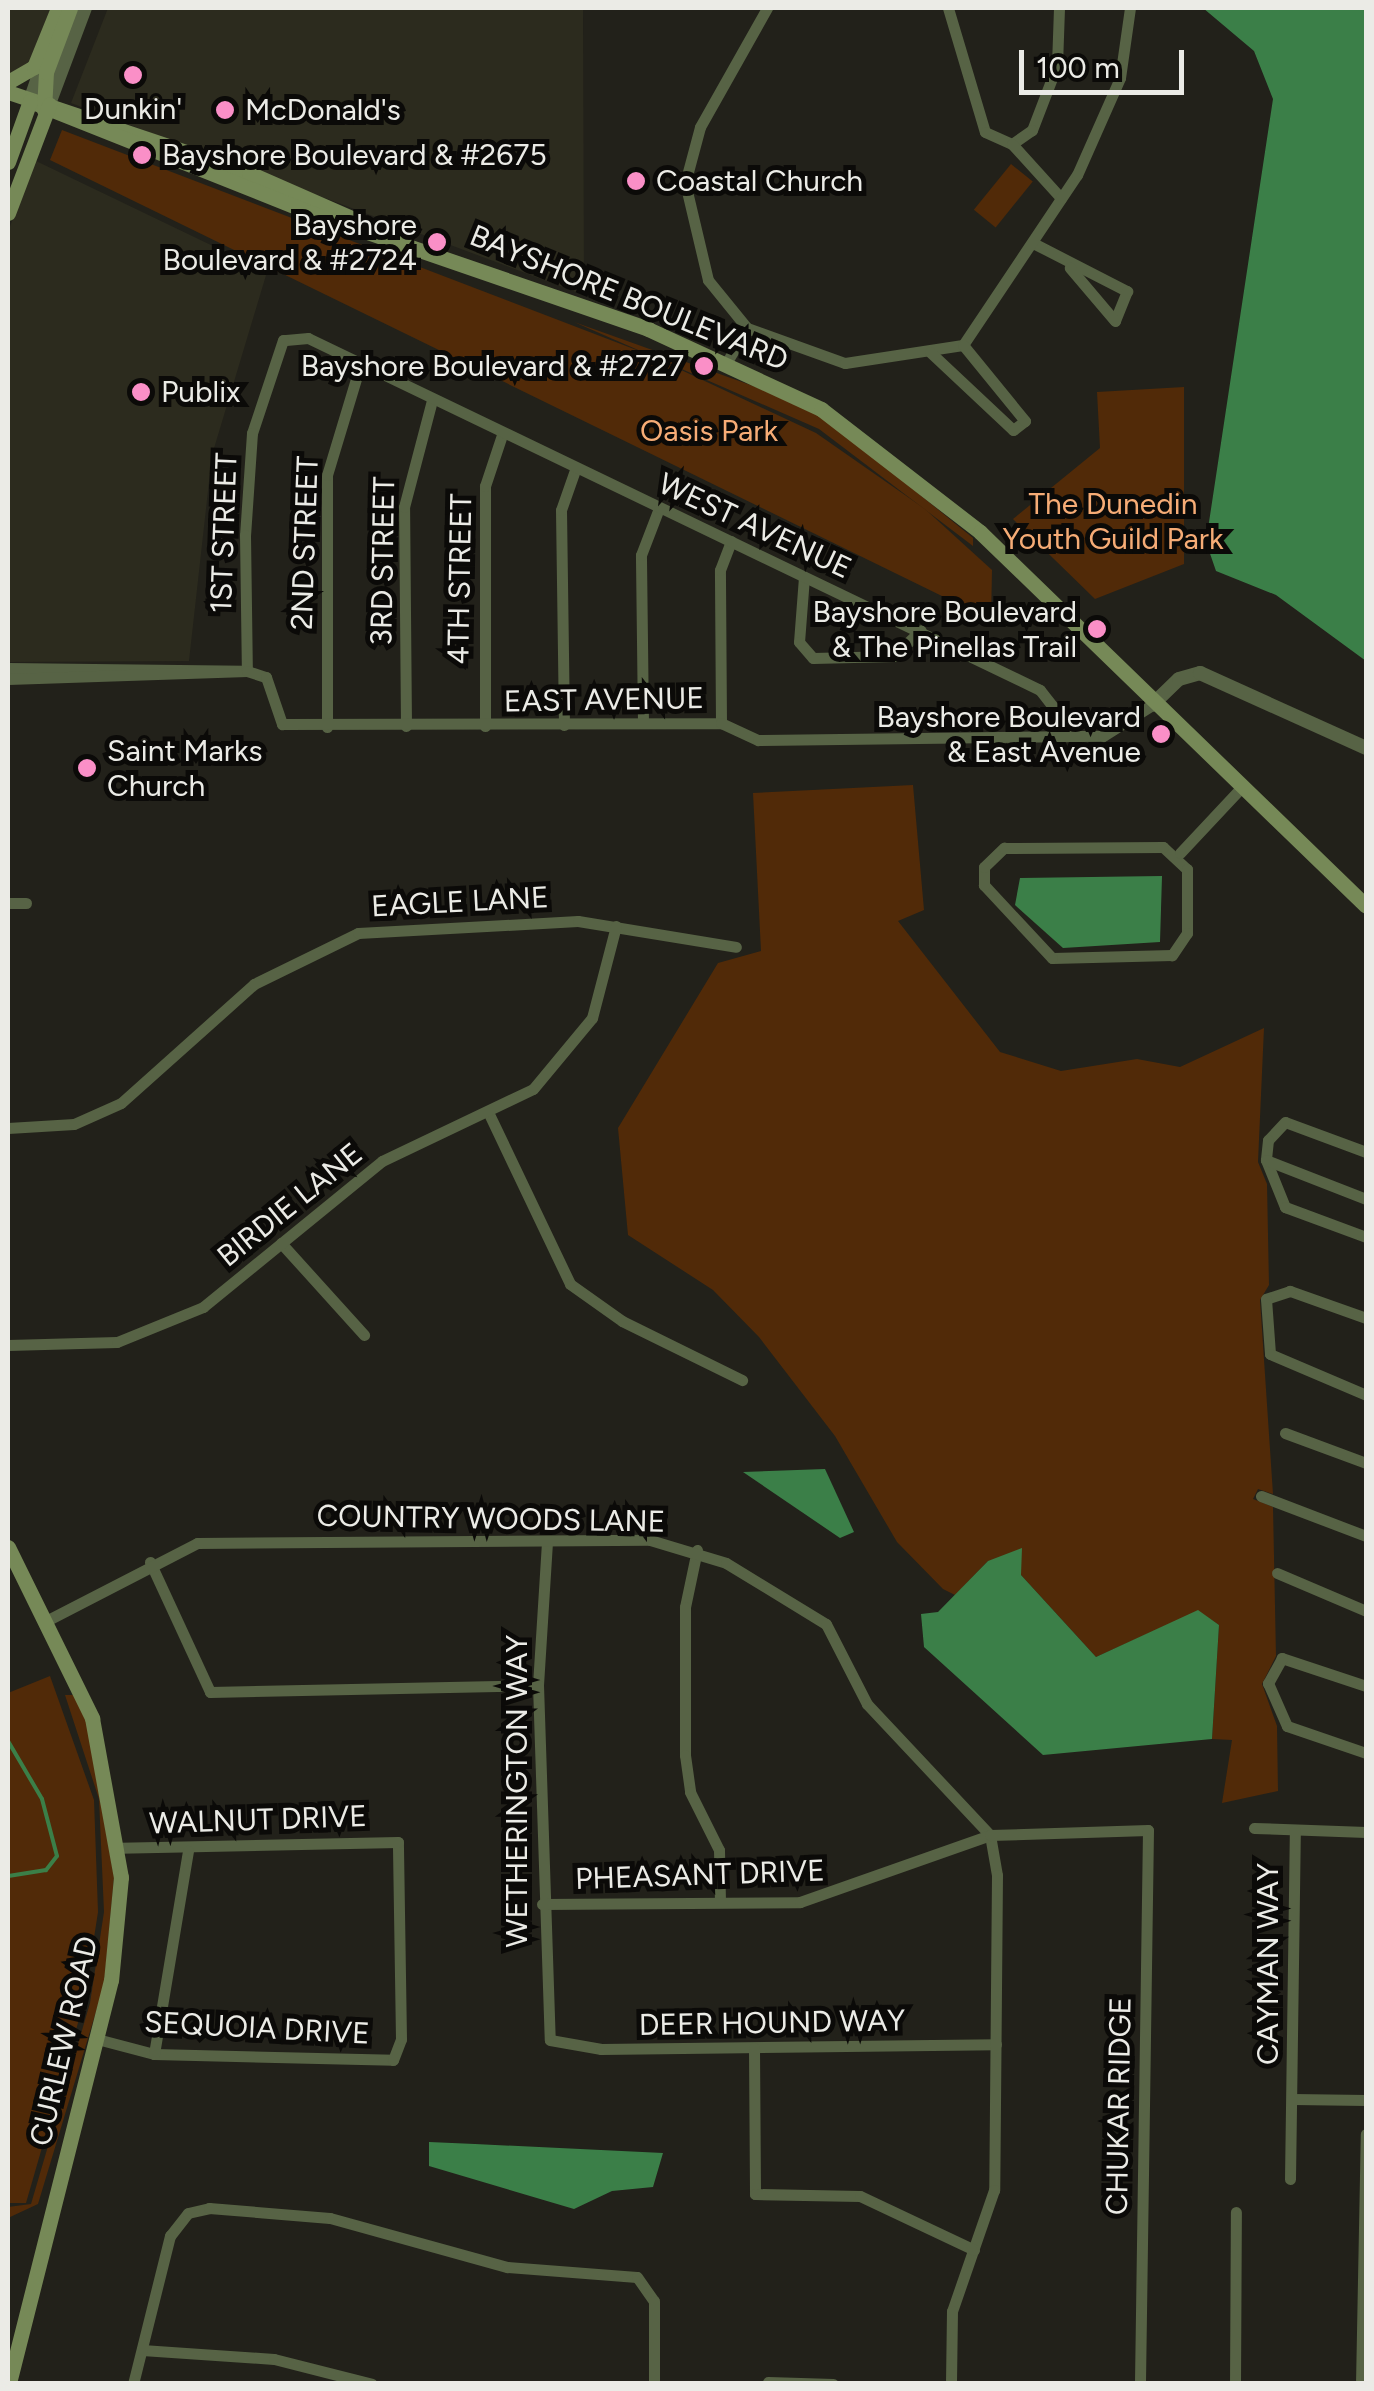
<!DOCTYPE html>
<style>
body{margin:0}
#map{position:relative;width:1374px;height:2391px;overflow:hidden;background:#22211a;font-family:Figtree,sans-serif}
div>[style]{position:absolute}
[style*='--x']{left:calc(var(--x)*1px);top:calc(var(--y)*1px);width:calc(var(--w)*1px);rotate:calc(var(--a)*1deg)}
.built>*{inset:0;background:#2c2b1e}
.green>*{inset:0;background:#512a08;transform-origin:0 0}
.water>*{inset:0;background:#3b7f48}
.stream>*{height:4px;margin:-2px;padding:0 2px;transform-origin:2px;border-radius:2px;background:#3b7f48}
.minor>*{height:11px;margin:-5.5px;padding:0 5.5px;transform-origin:5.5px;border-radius:5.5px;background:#576345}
.tertiary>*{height:14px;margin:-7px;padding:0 7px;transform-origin:7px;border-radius:7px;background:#576345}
.secondary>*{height:15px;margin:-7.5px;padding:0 7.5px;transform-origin:7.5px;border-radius:7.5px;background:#768957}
.dots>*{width:28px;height:28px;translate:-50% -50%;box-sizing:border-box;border:5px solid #0b0a08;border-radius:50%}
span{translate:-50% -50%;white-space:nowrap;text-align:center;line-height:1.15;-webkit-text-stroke:10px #0b0a08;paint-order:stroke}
.poi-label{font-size:30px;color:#ebebe6}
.left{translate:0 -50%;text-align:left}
.right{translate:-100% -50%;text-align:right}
.street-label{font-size:30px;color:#ebebe6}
.park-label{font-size:30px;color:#f6ac76}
.frame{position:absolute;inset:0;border:10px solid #ebebe6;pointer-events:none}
.scale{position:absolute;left:1019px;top:50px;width:165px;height:45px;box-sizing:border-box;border:5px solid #ebebe6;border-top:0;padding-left:12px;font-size:30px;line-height:35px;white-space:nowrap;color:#ebebe6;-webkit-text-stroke:8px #0b0a08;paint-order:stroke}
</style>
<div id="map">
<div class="built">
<div style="clip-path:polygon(8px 8px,51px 8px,28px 65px,8px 76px)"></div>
<div style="clip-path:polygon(108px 8px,583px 8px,584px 295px,71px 103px)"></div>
<div style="clip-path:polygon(34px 160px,267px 272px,212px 455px,189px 661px,8px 662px,8px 232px)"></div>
</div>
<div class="green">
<div style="clip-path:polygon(62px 130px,647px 354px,816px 433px,925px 509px,992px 570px,991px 620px,50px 160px)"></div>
<div style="left:1011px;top:164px;width:28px;height:59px;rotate:39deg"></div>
<div style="clip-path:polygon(574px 322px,756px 387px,828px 420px,973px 538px,973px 546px,819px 429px)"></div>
<div style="clip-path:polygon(1184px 387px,1184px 564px,1095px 599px,1013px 519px,1100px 448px,1097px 392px)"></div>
<div style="clip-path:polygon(913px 785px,924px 910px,898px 921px,1000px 1052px,1061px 1071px,1137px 1059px,1180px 1067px,1264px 1028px,1258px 1162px,1267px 1184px,1269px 1285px,1260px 1300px,1273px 1494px,1258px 1489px,1253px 1499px,1273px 1507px,1276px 1656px,1262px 1684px,1277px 1726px,1278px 1791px,1222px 1803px,1232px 1740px,1212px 1739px,1219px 1625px,1198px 1611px,1096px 1657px,1021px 1575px,988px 1561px,955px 1595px,943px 1589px,897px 1542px,835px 1436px,759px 1337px,713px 1290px,628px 1235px,618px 1128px,718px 963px,761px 951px,753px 793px)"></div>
<div style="clip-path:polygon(50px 1676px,94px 1800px,98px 1912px,84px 2002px,26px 2203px,8px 2203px,8px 1693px)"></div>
<div style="clip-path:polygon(65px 1695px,77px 1695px,86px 1720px,114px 1877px,104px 1985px,38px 2204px,8px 2218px,8px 2207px,31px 2204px,90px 2003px,104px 1912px,99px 1799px)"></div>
</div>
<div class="water">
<div style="clip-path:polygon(1203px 8px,1366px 8px,1366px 661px,1276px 595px,1216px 571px,1206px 542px,1273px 99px,1254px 51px)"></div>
<div style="clip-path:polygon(1162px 876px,1160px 942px,1063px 948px,1015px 905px,1020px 878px)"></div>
<div style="clip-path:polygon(825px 1469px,854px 1532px,840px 1538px,743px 1472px)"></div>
<div style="clip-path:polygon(1022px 1548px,1021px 1575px,1096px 1657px,1198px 1610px,1219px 1625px,1212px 1739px,1043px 1755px,924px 1647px,921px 1614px,938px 1612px,988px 1561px)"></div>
<div style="clip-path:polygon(429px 2142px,475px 2144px,663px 2153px,653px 2187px,612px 2191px,574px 2209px,429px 2166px)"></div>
</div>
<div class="stream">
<div style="--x:8;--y:1741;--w:67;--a:59.6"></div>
<div style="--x:42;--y:1799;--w:59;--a:75.3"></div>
<div style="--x:57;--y:1856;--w:18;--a:128"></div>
<div style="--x:46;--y:1870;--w:38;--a:171"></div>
</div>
<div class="minor">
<div style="--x:948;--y:8;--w:129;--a:73.4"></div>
<div style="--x:985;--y:132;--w:30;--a:24"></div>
<div style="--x:1059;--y:8;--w:57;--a:92"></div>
<div style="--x:1057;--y:65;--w:70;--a:111"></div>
<div style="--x:1032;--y:130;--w:24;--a:145"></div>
<div style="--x:1012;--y:144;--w:73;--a:47.8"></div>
<div style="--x:1033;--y:243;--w:106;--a:27.1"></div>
<div style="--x:1127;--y:291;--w:32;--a:112"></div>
<div style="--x:1115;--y:321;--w:70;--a:-130.3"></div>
<div style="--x:747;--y:328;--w:104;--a:19.7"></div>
<div style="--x:845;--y:363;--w:119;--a:-8.7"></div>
<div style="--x:963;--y:345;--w:205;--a:-56.2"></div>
<div style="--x:1077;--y:175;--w:106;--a:-66.1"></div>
<div style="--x:1120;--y:78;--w:71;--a:-81.9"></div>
<div style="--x:930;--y:352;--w:114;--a:43.2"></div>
<div style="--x:1013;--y:430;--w:15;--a:-37"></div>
<div style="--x:1025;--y:421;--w:98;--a:-129.2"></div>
<div style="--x:728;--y:360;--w:37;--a:-59"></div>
<div style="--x:747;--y:328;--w:62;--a:-129.1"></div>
<div style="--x:708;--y:280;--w:100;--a:-103.3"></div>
<div style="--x:685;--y:183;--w:58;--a:-75"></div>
<div style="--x:700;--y:127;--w:137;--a:-60.6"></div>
<div style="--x:804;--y:577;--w:65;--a:94.4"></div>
<div style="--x:799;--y:642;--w:21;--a:49"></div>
<div style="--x:813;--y:658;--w:81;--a:-1.4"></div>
<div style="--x:894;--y:656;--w:37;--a:-44"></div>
<div style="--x:8;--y:668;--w:235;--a:0.7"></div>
<div style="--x:8;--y:679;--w:239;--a:-1.9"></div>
<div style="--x:643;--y:723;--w:168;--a:-90.7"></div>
<div style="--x:641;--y:555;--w:50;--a:-69"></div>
<div style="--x:721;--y:723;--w:153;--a:-90.4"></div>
<div style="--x:720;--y:570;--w:31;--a:-69"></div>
<div style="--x:564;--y:725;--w:215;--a:-90.8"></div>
<div style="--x:561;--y:510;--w:42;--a:-70.7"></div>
<div style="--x:406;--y:726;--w:219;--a:-90.5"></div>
<div style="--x:404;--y:507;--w:111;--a:-75.3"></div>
<div style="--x:485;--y:726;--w:240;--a:-90"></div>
<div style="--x:485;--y:486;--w:54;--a:-71.6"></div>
<div style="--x:327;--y:727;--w:252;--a:-90"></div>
<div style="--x:327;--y:475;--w:114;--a:-73.2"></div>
<div style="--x:1054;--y:736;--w:28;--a:-90"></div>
<div style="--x:1054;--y:708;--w:23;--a:-128"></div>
<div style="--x:1040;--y:690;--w:812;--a:-154.32"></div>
<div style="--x:308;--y:338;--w:25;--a:175"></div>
<div style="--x:283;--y:340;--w:98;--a:108.4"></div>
<div style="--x:252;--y:433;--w:102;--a:93.9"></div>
<div style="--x:245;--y:535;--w:136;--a:89.2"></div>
<div style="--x:247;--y:671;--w:20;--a:18"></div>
<div style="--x:266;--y:677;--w:50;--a:71.2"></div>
<div style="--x:282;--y:724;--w:439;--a:-0.1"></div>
<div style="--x:721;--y:723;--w:41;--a:24.7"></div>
<div style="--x:758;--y:740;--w:345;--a:-0.7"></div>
<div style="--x:1103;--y:736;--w:58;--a:-32.3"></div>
<div style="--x:1163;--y:847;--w:33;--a:43"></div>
<div style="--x:1187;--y:869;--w:64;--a:90"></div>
<div style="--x:1187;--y:933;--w:27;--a:124"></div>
<div style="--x:1172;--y:955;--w:120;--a:178.6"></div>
<div style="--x:1052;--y:958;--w:100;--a:-133"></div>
<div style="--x:984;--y:885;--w:18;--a:-90"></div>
<div style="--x:984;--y:867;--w:28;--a:-44"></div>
<div style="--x:1004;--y:848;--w:159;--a:-0.4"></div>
<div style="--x:1180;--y:853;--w:85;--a:-46.9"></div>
<div style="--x:8;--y:903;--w:18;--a:0"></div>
<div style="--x:490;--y:1116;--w:186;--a:64.5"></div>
<div style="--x:570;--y:1284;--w:64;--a:35.4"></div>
<div style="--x:622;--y:1321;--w:134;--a:26.2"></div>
<div style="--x:8;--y:1128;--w:66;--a:-3.5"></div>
<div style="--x:74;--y:1124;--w:51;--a:-24.1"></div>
<div style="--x:121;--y:1103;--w:178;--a:-41.8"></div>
<div style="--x:254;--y:984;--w:116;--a:-26.1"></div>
<div style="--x:358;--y:933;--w:220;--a:-3.1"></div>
<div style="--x:578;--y:921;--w:160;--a:9.3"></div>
<div style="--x:1366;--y:1152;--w:86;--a:-159.7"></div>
<div style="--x:1285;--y:1122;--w:25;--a:133"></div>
<div style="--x:1268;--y:1140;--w:20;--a:96"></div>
<div style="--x:1266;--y:1160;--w:51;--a:68"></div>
<div style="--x:1285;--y:1207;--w:86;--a:20.3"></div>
<div style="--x:1266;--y:1160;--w:107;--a:21.3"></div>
<div style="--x:281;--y:1243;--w:124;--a:47.9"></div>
<div style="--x:1366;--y:1318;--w:81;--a:-160.4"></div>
<div style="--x:1290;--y:1291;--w:25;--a:162"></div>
<div style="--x:1266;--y:1299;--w:55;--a:85.8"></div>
<div style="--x:1270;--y:1354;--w:104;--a:23.1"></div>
<div style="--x:8;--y:1345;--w:109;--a:-1.6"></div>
<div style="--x:117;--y:1342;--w:93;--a:-22.1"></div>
<div style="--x:203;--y:1307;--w:231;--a:-39.2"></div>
<div style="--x:382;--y:1161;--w:167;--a:-25.5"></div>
<div style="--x:533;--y:1089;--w:92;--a:-50.3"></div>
<div style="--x:592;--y:1018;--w:95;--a:-75.4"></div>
<div style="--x:1285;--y:1433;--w:86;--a:20.3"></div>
<div style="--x:1261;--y:1496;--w:112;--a:20.9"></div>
<div style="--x:547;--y:1542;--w:143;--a:93.6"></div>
<div style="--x:538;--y:1685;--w:355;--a:88.1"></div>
<div style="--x:550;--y:2040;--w:52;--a:10"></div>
<div style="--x:601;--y:2049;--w:395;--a:-0.7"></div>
<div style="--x:697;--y:1550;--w:58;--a:101.9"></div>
<div style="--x:685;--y:1607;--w:148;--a:90"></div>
<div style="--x:685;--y:1755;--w:37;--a:82"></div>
<div style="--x:690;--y:1792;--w:65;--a:63.4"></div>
<div style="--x:719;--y:1850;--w:52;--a:88.9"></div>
<div style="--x:150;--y:1562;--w:143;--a:65.2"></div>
<div style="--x:210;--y:1692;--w:328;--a:-1.2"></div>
<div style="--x:1277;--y:1573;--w:97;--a:23.1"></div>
<div style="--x:46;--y:1621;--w:170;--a:-27.3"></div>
<div style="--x:197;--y:1543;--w:453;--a:-0.4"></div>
<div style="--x:650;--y:1540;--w:79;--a:16.8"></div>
<div style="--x:726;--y:1563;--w:117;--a:31.4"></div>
<div style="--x:826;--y:1624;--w:90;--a:62.9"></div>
<div style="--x:867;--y:1704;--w:180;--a:46.8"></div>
<div style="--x:990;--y:1835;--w:41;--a:80.1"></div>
<div style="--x:997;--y:1875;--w:315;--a:90.5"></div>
<div style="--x:994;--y:2190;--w:128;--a:109.1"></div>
<div style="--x:952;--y:2311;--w:73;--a:90.8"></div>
<div style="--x:1366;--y:1686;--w:89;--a:-161.6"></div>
<div style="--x:1282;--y:1658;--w:29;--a:119"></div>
<div style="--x:1268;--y:1683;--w:47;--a:66.2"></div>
<div style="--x:1287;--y:1726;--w:83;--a:18.9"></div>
<div style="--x:1254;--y:1828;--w:112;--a:2"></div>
<div style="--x:542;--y:1904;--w:258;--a:-0.4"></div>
<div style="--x:800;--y:1902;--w:201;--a:-19.4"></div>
<div style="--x:990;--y:1835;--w:158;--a:-1.8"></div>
<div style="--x:1148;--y:1830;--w:554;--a:90.83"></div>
<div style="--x:97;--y:2039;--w:59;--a:14.7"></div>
<div style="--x:154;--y:2054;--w:239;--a:1.4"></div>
<div style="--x:393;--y:2060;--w:22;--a:-69"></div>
<div style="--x:401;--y:2039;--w:197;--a:-90.9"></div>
<div style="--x:398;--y:1842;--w:278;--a:178.8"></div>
<div style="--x:754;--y:2048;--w:146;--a:89.6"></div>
<div style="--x:755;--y:2194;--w:105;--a:1.1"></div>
<div style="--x:860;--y:2196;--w:126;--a:25.3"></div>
<div style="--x:154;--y:2054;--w:206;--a:-80.5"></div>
<div style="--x:1293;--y:2099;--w:73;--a:0.8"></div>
<div style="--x:1290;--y:2179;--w:349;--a:-89.2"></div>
<div style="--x:142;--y:2350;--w:132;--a:3.9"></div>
<div style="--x:274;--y:2359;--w:101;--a:14.3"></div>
<div style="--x:768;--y:2382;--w:65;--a:1.8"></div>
<div style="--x:133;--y:2384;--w:153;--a:-76"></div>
<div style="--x:170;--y:2236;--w:29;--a:-52"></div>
<div style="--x:188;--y:2213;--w:22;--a:-13"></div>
<div style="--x:209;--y:2208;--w:121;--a:4.7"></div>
<div style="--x:330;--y:2218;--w:184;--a:15.5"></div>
<div style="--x:507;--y:2267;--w:130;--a:4.4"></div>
<div style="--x:637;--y:2277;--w:29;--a:55"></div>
<div style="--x:654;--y:2301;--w:83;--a:90"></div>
<div style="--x:1235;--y:2384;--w:172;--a:-89.7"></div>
<div style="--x:1361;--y:2384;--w:250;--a:-88.9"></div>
</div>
<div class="tertiary">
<div style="--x:30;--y:101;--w:43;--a:-71.1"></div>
<div style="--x:50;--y:101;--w:99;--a:-69.4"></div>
<div style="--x:1152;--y:705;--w:37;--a:-44"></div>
<div style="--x:1179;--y:679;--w:22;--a:-16"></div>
<div style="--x:1200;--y:673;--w:182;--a:24.3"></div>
</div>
<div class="secondary">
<div style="--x:8;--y:82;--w:30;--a:-30"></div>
<div style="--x:34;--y:67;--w:64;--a:-67.9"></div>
<div style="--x:8;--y:92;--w:254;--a:18.6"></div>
<div style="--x:249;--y:173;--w:154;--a:23.7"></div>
<div style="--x:30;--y:101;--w:300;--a:21.7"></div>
<div style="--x:309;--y:212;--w:359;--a:19"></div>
<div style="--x:648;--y:329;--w:191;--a:24.8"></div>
<div style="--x:821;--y:409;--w:201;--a:37.7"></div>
<div style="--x:980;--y:532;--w:537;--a:44.1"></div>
<div style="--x:44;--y:110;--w:38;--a:-87"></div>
<div style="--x:46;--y:72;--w:68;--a:-69.4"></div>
<div style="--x:8;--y:162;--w:65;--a:-70.2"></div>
<div style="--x:8;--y:213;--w:116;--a:-69.2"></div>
<div style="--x:8;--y:1547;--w:191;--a:63.8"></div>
<div style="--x:92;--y:1718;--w:162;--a:79.7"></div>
<div style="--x:121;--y:1877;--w:103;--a:95.5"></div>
<div style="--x:111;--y:1980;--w:417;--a:104.2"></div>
</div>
<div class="dots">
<div style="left:133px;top:75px;background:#fa8fc7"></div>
<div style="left:225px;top:110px;background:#fa8fc7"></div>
<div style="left:142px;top:155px;background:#fa8fc7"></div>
<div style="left:636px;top:181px;background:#fa8fc7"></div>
<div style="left:437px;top:242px;background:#fa8fc7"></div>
<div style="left:704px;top:366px;background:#fa8fc7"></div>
<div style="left:141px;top:392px;background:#fa8fc7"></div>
<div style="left:1097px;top:629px;background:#fa8fc7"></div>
<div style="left:1161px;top:734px;background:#fa8fc7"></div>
<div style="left:87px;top:768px;background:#fa8fc7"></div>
</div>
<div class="poi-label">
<span style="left:133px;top:109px">Dunkin'</span>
<span class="left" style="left:245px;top:110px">McDonald's</span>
<span class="left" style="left:162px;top:155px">Bayshore Boulevard &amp; #2675</span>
<span class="left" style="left:656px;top:181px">Coastal Church</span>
<span class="right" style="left:417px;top:242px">Bayshore<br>Boulevard &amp; #2724</span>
<span class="right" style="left:684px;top:366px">Bayshore Boulevard &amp; #2727</span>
<span class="left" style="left:161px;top:392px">Publix</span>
<span class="right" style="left:1077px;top:629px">Bayshore Boulevard<br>&amp; The Pinellas Trail</span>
<span class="right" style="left:1141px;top:734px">Bayshore Boulevard<br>&amp; East Avenue</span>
<span class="left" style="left:107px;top:768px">Saint Marks<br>Church</span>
</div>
<div class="street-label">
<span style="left:629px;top:298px;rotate:22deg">BAYSHORE BOULEVARD</span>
<span style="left:755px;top:526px;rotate:25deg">WEST AVENUE</span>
<span style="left:224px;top:533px;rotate:-88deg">1ST STREET</span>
<span style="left:305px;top:543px;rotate:-88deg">2ND STREET</span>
<span style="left:383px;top:561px;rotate:-89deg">3RD STREET</span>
<span style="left:460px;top:579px;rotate:-89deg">4TH STREET</span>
<span style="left:604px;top:700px;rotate:-1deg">EAST AVENUE</span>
<span style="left:460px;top:902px;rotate:-3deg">EAGLE LANE</span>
<span style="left:290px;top:1205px;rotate:-39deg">BIRDIE LANE</span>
<span style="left:491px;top:1519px;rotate:1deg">COUNTRY WOODS LANE</span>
<span style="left:517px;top:1791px;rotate:-90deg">WETHERINGTON WAY</span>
<span style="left:258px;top:1820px;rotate:-2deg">WALNUT DRIVE</span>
<span style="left:700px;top:1875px;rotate:-2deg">PHEASANT DRIVE</span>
<span style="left:1268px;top:1964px;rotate:-90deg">CAYMAN WAY</span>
<span style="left:772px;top:2023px;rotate:-1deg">DEER HOUND WAY</span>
<span style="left:257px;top:2028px;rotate:3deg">SEQUOIA DRIVE</span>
<span style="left:64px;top:2041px;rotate:-77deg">CURLEW ROAD</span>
<span style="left:1119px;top:2106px;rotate:-89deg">CHUKAR RIDGE</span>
</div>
<div class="park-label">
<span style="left:709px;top:431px">Oasis Park</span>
<span style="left:1113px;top:521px">The Dunedin<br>Youth Guild Park</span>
</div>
<div class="frame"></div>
<div class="scale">100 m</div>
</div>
